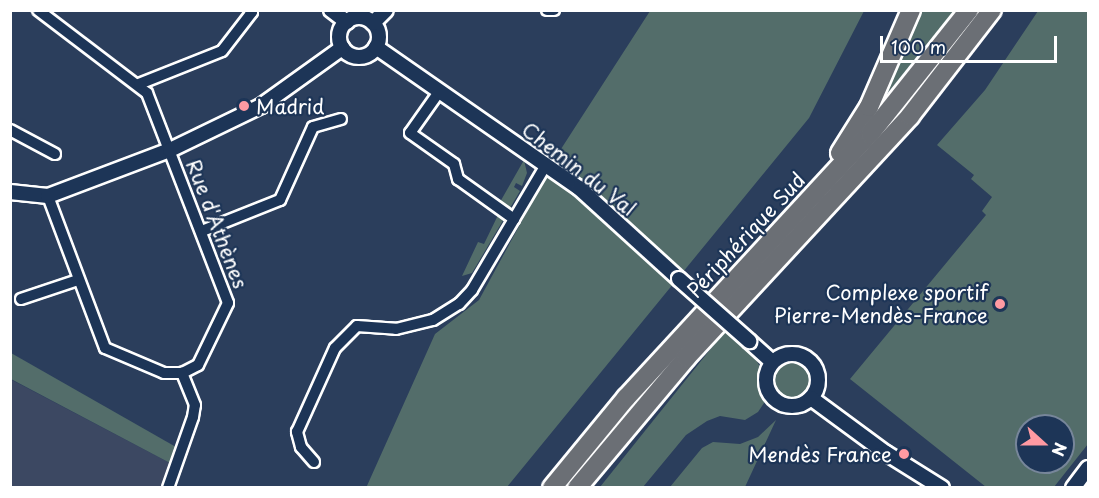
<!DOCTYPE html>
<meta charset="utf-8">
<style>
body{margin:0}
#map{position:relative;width:1099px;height:498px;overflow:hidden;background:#2b3e5c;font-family:"Playpen Sans",sans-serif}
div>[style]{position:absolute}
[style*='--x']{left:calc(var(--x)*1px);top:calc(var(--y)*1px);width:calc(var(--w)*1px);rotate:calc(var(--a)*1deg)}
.built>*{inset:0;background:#3c4862}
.green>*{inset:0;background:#536d6a}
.round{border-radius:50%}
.roads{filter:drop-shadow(2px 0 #fff) drop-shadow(-2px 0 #fff) drop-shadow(0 2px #fff) drop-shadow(0 -2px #fff)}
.minor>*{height:10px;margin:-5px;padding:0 5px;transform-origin:5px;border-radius:5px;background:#1d3557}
.tertiary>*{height:14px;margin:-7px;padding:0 7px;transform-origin:7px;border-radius:7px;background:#1d3557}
.tertiary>.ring{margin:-7px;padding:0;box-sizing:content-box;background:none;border:14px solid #1d3557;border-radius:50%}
.trunk>*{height:18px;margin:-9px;padding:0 9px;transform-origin:9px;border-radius:9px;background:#6b6f75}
.bridges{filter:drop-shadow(2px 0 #fff) drop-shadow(-2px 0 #fff) drop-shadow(0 2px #fff) drop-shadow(0 -2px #fff)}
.tertiary-bridge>*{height:14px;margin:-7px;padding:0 7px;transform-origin:7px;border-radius:7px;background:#1d3557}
.dots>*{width:16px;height:16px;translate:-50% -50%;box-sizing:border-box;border:3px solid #1d3557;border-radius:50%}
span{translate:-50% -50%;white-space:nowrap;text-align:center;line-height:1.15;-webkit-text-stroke:4.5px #1d3557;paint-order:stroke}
.poi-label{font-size:20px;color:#fff}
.left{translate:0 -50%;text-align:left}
.right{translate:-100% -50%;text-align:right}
.street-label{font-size:20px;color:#fff}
.frame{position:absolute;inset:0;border:12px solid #fff;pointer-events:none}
.north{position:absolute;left:1015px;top:414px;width:60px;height:60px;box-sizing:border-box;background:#1d3557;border:2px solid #77869a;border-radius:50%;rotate:111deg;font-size:16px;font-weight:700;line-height:24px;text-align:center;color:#fff}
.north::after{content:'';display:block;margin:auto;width:21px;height:27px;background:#ff9aa2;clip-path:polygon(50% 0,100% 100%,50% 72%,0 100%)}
.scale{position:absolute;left:880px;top:36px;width:177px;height:27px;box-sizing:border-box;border:3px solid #fff;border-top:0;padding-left:8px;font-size:18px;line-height:21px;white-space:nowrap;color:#fff;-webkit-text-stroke:4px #1d3557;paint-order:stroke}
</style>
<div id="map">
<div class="built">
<div style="clip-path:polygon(10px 379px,170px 463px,161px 487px,11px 487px)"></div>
</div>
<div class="green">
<div style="clip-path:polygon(650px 11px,864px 11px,809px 118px,507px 487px,366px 488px,435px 334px,479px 300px,561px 149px)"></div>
<div style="clip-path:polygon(921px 11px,954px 11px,882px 100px,894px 70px)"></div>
<div style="clip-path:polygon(evenodd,1038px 11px,1088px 11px,1088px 444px,1054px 487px,986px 487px,850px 379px,986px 215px,982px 211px,992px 197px,971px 179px,974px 175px,937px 145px,985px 90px,1038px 11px,1027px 426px,1063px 426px,1063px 462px,1027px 462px,1027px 426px)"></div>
<div style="clip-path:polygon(524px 160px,527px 173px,522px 186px,516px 183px,514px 187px,520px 191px,510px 208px,500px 202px)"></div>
<div style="clip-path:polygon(499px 213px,505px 217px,472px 273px,462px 276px,478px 242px,484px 244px)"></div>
<div style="clip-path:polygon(725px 331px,753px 354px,759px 365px,766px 400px,758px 412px,745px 420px,720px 416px,707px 421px,686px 435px,643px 487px,600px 487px)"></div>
<div style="clip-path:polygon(11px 353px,176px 447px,170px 463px,11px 379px)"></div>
<div class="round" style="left:775px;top:363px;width:34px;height:34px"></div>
<div style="clip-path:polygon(776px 420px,745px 487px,670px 487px,702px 448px,713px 442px,740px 444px,758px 437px)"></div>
</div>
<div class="roads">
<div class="minor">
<div style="--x:38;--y:10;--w:137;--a:37.3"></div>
<div style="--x:147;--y:93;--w:225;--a:68.9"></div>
<div style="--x:228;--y:303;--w:69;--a:115.8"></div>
<div style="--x:198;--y:365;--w:18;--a:153"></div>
<div style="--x:182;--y:373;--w:18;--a:180"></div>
<div style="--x:164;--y:373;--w:64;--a:-157"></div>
<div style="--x:105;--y:348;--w:162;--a:-110.6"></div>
<div style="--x:547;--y:10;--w:7;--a:0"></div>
<div style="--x:139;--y:84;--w:89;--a:-21.7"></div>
<div style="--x:222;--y:51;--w:49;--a:-52.4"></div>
<div style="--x:252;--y:12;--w:3;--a:-135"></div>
<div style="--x:439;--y:92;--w:50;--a:125.3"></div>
<div style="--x:410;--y:133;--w:54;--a:35.2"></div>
<div style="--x:454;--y:164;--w:16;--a:75"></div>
<div style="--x:458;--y:179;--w:69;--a:35.5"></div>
<div style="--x:10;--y:130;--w:51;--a:28.1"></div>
<div style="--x:202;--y:231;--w:84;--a:-21.7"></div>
<div style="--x:280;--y:200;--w:80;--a:-65.7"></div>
<div style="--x:313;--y:127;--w:29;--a:-16"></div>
<div style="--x:21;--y:299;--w:60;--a:-18.4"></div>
<div style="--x:314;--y:462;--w:20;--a:-131"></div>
<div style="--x:301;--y:447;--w:16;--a:-105"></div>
<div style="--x:297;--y:432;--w:92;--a:-65.7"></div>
<div style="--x:335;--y:348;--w:31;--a:-45"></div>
<div style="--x:357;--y:326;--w:39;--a:4"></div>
<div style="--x:396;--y:329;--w:38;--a:-14"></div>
<div style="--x:433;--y:320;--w:31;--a:-32"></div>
<div style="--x:459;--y:304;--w:19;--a:-47"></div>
<div style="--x:472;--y:290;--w:145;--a:-59.4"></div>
<div style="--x:168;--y:488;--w:75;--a:-70.6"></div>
<div style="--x:193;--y:417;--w:12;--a:-81"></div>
<div style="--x:195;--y:405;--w:35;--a:-112"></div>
</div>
<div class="tertiary">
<div style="--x:331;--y:10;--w:20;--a:37"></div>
<div class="ring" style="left:339px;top:17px;width:26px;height:26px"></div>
<div style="--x:373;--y:23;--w:18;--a:-45"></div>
<div style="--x:376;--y:47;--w:247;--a:34.8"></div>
<div style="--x:579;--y:188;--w:135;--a:42.3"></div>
<div style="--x:10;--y:192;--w:38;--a:6"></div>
<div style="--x:48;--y:196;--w:130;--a:-20.7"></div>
<div style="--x:170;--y:150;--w:101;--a:-25.8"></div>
<div style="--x:261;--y:106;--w:100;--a:-35.6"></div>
<div style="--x:749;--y:341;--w:31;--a:42"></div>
<div class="ring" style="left:766px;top:354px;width:38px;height:38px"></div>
<div style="--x:811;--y:398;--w:93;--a:36.3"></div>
<div style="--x:886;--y:453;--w:66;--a:32"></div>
<div style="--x:1073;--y:488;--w:25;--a:-53"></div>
</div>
<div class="trunk">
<div style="--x:840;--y:153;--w:54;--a:-57.8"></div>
<div style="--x:869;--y:107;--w:106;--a:-66.6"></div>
<div style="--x:552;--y:488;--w:117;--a:-50.6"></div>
<div style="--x:626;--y:398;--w:359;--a:-47.3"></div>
<div style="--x:870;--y:134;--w:159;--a:-51.4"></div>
<div style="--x:577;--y:488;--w:170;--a:-50"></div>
<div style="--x:686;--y:358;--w:330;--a:-47.2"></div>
<div style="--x:910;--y:116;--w:134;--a:-52.3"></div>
</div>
</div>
<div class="bridges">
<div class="tertiary-bridge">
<div style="--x:679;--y:279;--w:94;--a:41.5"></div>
</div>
</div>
<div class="dots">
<div style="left:244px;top:106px;background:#ff9aa2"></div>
<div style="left:1000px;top:304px;background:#ff9aa2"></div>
<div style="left:904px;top:454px;background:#ff9aa2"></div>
</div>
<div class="poi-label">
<span class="left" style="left:256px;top:106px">Madrid</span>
<span class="right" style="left:988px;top:304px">Complexe sportif<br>Pierre-Mendès-France</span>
<span class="right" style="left:892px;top:454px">Mendès France</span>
</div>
<div class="street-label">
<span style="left:579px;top:169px;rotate:38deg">Chemin du Val</span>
<span style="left:217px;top:224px;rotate:69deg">Rue d'Athènes</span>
<span style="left:746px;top:235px;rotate:-47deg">Périphérique Sud</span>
</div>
<div class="frame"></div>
<div class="north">N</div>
<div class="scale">100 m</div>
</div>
